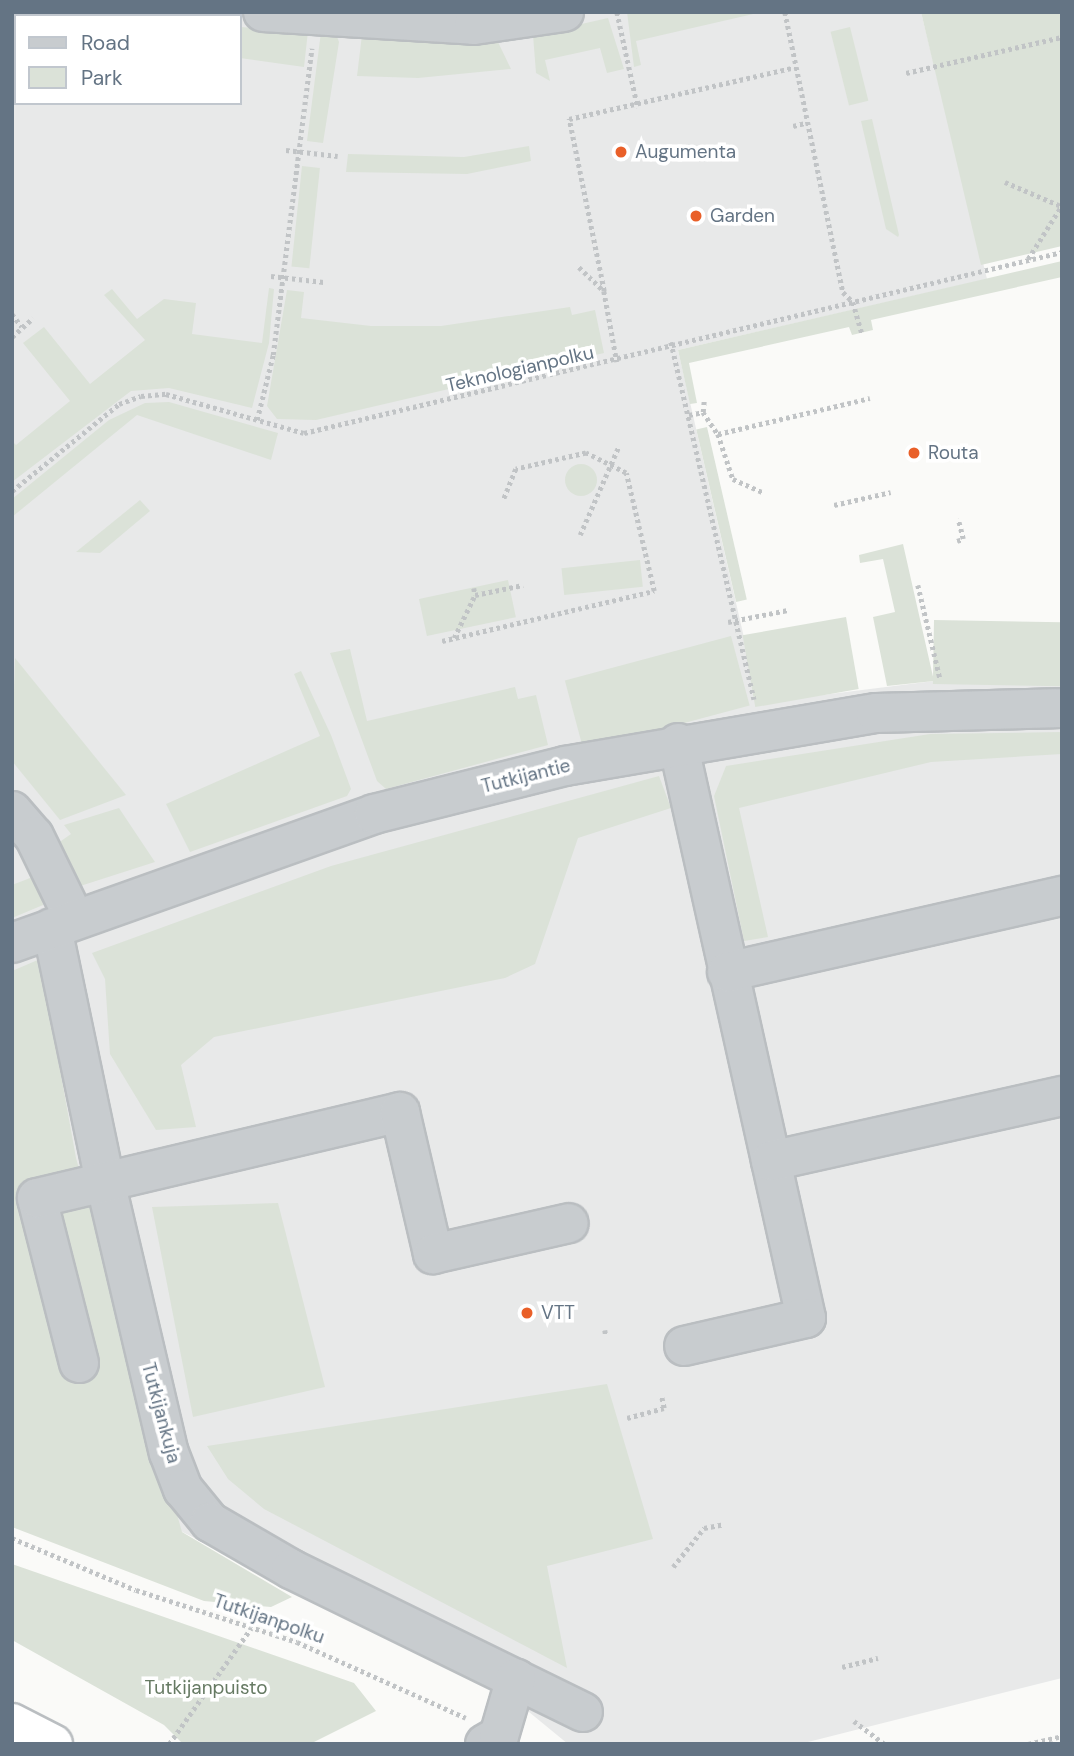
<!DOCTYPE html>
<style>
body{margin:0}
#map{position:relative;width:1074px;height:1756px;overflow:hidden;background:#fafaf8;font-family:"DM Sans",sans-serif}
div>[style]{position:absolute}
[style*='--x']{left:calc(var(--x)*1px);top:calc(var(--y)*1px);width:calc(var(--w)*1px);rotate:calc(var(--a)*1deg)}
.built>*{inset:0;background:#e8e9e9}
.green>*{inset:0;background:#dbe2d8;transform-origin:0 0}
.round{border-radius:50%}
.path>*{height:4.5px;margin-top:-2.25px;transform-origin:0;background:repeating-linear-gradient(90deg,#c1c4c6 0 3.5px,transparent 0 7px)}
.roads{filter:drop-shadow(2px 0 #babec1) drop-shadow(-2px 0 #babec1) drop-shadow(0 2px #babec1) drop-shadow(0 -2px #babec1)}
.minor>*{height:38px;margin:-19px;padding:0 19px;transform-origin:19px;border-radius:19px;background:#c8cccf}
.highway>*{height:38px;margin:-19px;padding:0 19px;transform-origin:19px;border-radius:19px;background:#fff}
.dots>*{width:19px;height:19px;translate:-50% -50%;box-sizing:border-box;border:4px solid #fff;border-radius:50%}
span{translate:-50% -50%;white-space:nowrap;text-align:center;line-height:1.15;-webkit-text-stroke:7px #fff;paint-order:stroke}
.poi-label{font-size:19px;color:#647484}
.left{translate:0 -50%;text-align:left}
.street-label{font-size:19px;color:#647484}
.park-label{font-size:19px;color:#667a63}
.frame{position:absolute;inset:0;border:14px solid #647484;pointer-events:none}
.legend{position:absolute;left:14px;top:14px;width:228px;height:91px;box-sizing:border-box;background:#fff;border:2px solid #c1c7ce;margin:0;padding:9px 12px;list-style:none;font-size:21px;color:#647484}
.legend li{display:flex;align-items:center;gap:14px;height:35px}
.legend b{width:35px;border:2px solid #c1c7ce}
</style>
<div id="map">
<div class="built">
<div style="clip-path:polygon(evenodd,12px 12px,921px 12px,987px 279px,678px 350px,759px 703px,934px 681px,1062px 683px,1062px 1678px,800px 1744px,568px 1744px,518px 1703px,12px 1445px,12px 12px,16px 16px,240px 16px,240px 103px,16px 103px,16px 16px)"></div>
</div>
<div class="green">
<div style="clip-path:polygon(627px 12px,762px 12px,636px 41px,641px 65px,634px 67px)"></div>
<div style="clip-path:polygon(921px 12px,1062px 12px,1062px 246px,981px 265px)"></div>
<div style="clip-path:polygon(608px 18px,624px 69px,607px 73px,600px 48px,545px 60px,550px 81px,536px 73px,533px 35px)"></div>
<div style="clip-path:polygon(240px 27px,308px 31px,304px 67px,240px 58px)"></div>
<div style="left:850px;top:27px;width:76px;height:20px;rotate:76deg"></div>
<div style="clip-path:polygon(321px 32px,336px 34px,339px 42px,323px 143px,307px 141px)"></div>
<div style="clip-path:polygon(362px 35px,497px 40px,511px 69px,418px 78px,357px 76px)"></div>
<div style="clip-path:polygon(872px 119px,899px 235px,898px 237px,886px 229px,861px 121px)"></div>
<div style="clip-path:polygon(529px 146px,531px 161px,467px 174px,346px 172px,348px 154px,464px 157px)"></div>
<div style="left:302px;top:166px;width:18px;height:101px;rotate:6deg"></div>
<div style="clip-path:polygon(1062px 261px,1062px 277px,871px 320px,873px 330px,852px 335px,849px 327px,689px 363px,697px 403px,690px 404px,678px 350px)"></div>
<div style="clip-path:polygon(269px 288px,274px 289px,269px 343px,252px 408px,169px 388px,131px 391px,12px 482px,12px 441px,16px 445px,70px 401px,23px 343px,44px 327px,90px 384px,145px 340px,104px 295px,112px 289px,137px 319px,164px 299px,196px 303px,192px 334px,262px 343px)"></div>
<div style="clip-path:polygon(287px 290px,304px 292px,301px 318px,371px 326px,441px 326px,570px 307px,572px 315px,595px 310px,604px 353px,316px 420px,277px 419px,267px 406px)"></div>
<div style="clip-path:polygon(169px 402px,278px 433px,271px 460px,137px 415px,12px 517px,12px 499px,109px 420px,145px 403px)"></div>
<div style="left:707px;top:427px;width:177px;height:11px;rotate:77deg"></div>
<div class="round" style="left:565px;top:464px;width:32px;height:32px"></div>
<div style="clip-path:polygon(140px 500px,150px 511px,100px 553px,76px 552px)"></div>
<div style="clip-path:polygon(903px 544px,934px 681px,887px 686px,873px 617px,895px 612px,883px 559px,860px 563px,859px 555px)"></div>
<div style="left:640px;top:560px;width:27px;height:79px;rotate:84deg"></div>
<div style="left:508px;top:580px;width:38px;height:91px;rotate:78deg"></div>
<div style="left:846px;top:617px;width:73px;height:105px;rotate:80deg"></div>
<div style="left:934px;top:620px;width:128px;height:64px;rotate:1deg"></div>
<div style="left:731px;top:636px;width:72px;height:172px;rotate:75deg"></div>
<div style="clip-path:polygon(350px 649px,367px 721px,515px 687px,518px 699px,536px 695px,548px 745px,386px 789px,377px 781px,330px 653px)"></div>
<div style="clip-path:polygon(15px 658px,126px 795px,60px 820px,12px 761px)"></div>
<div style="clip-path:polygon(301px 671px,331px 735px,351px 789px,347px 796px,190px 852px,166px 804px,320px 736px,294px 674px)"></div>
<div style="clip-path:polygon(1062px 732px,1062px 754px,931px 762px,739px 808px,768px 937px,744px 941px,714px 796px,726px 766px,930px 734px)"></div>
<div style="clip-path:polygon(659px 776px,671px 808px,578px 838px,535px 964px,505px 978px,214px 1037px,181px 1065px,196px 1127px,156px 1130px,110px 1054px,105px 979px,92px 953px,331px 866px)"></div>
<div style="clip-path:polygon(119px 808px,155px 862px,74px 888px,51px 848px,71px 834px,64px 825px)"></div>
<div style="clip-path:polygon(38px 875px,43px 905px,12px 918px,12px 885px)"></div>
<div style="clip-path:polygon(40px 959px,76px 1158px,182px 1532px,292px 1597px,271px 1607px,204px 1601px,12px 1527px,12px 971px)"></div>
<div style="clip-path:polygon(278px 1203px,325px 1387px,193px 1417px,152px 1207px)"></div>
<div style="clip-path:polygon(607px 1384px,653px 1539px,547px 1566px,567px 1668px,264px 1509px,228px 1479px,207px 1446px)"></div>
<div style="clip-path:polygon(12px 1564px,354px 1683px,376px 1711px,310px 1744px,183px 1744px,164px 1725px,12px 1640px)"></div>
</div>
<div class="path">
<div style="--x:617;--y:12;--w:98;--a:77.7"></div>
<div style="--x:785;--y:12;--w:286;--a:78.3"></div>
<div style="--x:843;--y:292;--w:14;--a:45"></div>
<div style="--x:853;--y:302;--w:32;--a:74"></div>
<div style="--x:906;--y:73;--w:160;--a:-13"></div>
<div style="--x:793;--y:126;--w:12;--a:-14"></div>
<div style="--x:286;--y:150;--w:52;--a:6.6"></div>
<div style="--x:1005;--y:182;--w:61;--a:23.2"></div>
<div style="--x:1028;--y:259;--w:64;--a:-57.8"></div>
<div style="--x:579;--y:267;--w:35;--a:44"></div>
<div style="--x:604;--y:291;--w:72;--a:79.6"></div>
<div style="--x:271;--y:276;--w:53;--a:6.5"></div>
<div style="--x:604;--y:291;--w:176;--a:-101.5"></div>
<div style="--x:569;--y:119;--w:229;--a:-12.9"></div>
<div style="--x:12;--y:314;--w:16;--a:52"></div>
<div style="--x:12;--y:337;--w:28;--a:-42"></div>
<div style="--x:671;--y:342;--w:367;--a:76.9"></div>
<div style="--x:703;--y:412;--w:27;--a:56"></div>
<div style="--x:718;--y:434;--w:47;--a:71.6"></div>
<div style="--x:733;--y:479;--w:32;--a:24"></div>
<div style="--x:689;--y:415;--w:14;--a:-12"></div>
<div style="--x:703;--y:412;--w:11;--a:-85"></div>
<div style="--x:257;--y:420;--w:67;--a:-76.2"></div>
<div style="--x:273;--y:355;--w:309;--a:-82.8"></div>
<div style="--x:718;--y:434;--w:156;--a:-13.3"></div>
<div style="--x:12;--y:491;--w:138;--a:-39.1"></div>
<div style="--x:119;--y:404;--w:23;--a:-20"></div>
<div style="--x:141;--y:396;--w:25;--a:-5"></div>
<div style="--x:166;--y:394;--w:143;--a:15.8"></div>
<div style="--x:304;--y:433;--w:779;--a:-13.43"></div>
<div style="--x:834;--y:505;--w:58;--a:-12.8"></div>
<div style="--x:580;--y:535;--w:95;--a:-66.4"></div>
<div style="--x:957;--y:541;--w:6;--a:-18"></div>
<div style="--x:963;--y:539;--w:21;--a:-104"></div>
<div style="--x:918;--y:585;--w:96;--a:76.7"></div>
<div style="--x:474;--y:588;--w:7;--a:82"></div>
<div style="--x:475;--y:595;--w:49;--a:-11.8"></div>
<div style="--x:728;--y:622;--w:61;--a:-11.3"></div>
<div style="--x:454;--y:638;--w:48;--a:-64"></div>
<div style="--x:442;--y:641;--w:218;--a:-13.3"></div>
<div style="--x:654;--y:591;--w:121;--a:-103.3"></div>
<div style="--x:626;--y:473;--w:45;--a:-153.4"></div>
<div style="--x:586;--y:453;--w:72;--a:167.1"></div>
<div style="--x:516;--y:469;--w:32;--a:112"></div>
<div style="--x:605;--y:1330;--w:6;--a:81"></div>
<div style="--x:627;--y:1418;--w:38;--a:-15"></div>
<div style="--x:664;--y:1408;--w:13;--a:-103"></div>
<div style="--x:12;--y:1538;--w:134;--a:22.8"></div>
<div style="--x:136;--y:1590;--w:169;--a:17.9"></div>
<div style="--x:297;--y:1642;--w:185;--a:24.2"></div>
<div style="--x:673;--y:1567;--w:50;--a:-51.5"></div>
<div style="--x:704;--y:1528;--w:20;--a:-11"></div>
<div style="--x:842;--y:1667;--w:37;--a:-14"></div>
<div style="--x:854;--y:1721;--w:38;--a:37"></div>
<div style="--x:169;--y:1744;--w:142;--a:-54.7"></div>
<div style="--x:1028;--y:1744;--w:35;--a:-13"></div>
</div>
<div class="roads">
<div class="minor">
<div style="--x:263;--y:12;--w:211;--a:3.5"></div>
<div style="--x:474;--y:25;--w:91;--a:-8.2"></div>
<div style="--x:50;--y:16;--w:13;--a:-18"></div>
<div style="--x:12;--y:29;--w:4;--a:-27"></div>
<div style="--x:678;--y:743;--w:589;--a:77.45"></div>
<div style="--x:806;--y:1318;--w:125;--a:167.1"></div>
<div style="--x:12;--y:811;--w:33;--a:49"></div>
<div style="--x:34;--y:836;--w:93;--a:64"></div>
<div style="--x:52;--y:928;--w:258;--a:78.2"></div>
<div style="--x:105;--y:1181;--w:279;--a:76.8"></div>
<div style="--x:169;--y:1453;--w:39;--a:69"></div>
<div style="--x:183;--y:1489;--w:43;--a:50.7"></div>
<div style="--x:210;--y:1522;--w:94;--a:30.1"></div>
<div style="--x:291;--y:1569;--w:325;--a:26.1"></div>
<div style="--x:12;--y:943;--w:384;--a:-19.6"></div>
<div style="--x:374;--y:814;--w:197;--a:-14.1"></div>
<div style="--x:565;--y:766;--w:315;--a:-9.7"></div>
<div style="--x:876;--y:713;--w:186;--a:-1.5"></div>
<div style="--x:727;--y:972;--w:344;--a:-12.8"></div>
<div style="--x:771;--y:1161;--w:298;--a:-12.6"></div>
<div style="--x:79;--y:1363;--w:170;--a:-104.3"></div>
<div style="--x:37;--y:1198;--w:373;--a:-13.3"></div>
<div style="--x:400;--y:1112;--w:146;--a:76.9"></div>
<div style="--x:433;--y:1254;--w:139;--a:-12.8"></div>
<div style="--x:485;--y:1744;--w:16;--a:-30"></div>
<div style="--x:499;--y:1736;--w:60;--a:-73.7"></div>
</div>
<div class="highway">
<div style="--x:12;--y:1723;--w:46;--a:27.1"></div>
</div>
</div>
<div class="dots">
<div style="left:621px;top:152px;background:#e95f28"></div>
<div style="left:696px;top:216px;background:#e95f28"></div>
<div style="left:914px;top:453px;background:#e95f28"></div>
<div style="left:527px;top:1313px;background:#e95f28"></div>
</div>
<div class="poi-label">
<span class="left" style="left:635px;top:152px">Augumenta</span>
<span class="left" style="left:710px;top:216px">Garden</span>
<span class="left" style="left:928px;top:453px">Routa</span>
<span class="left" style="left:541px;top:1313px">VTT</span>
</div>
<div class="street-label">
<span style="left:520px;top:369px;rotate:-13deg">Teknologianpolku</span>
<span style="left:526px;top:776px;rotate:-14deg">Tutkijantie</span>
<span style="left:161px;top:1413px;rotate:75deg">Tutkijankuja</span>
<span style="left:269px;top:1619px;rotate:19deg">Tutkijanpolku</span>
</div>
<div class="park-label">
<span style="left:206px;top:1688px">Tutkijanpuisto</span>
</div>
<div class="frame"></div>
<ul class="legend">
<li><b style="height:9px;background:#c8cccf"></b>Road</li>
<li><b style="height:19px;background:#dbe2d8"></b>Park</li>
</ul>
</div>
